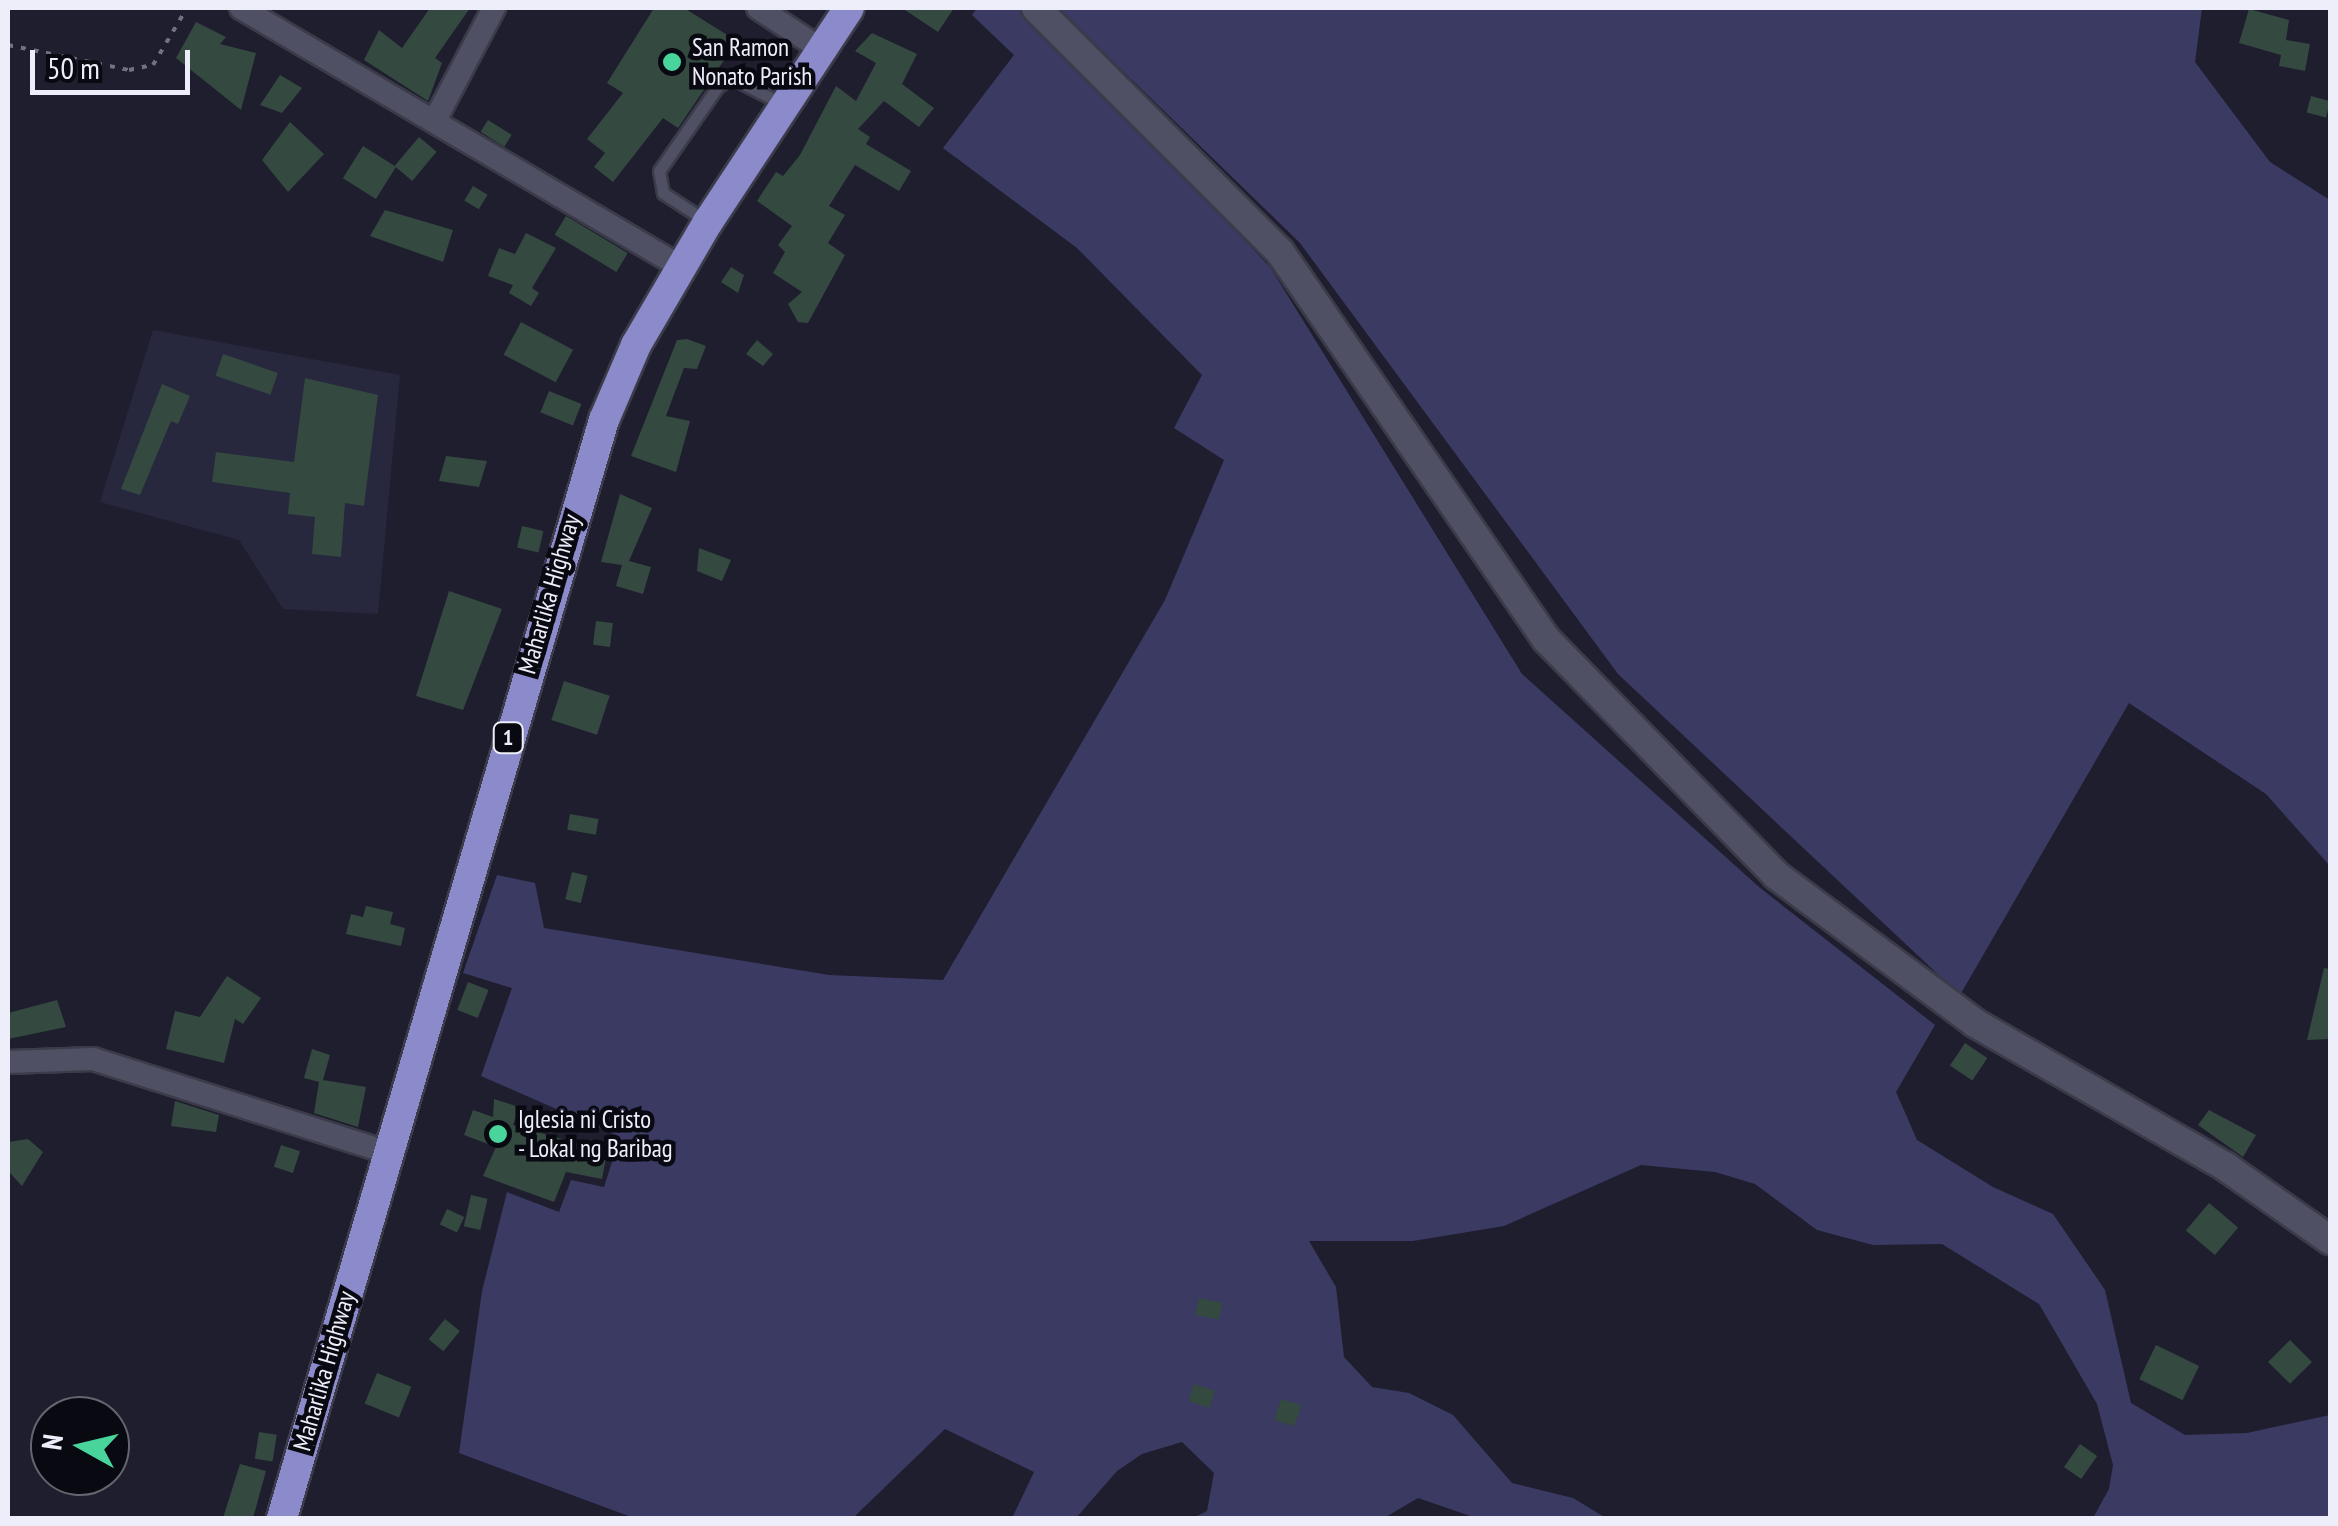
<!DOCTYPE html>
<style>
body{margin:0}
#map{position:relative;width:2338px;height:1526px;overflow:hidden;background:#1f1e2f;font-family:"PT Sans Narrow",sans-serif}
div>[style]{position:absolute}
[style*='--x']{left:calc(var(--x)*1px);top:calc(var(--y)*1px);width:calc(var(--w)*1px);rotate:calc(var(--a)*1deg)}
.built>*{inset:0;background:#27273e}
.green>*{inset:0;background:#3b3a63}
.building>*{inset:0;background:#34493f;transform-origin:0 0}
.path>*{height:4px;margin-top:-2px;transform-origin:0;background:repeating-linear-gradient(90deg,#717180 0 5px,transparent 0 13px)}
.roads{filter:drop-shadow(2px 0 #3b3b49) drop-shadow(-2px 0 #3b3b49) drop-shadow(0 2px #3b3b49) drop-shadow(0 -2px #3b3b49)}
.service>*{height:11px;margin:-5.5px;padding:0 5.5px;transform-origin:5.5px;border-radius:5.5px;background:#4f5063}
.minor>*{height:22px;margin:-11px;padding:0 11px;transform-origin:11px;border-radius:11px;background:#4f5063}
.tertiary>*{height:28px;margin:-14px;padding:0 14px;transform-origin:14px;border-radius:14px;background:#4f5063}
.trunk>*{height:30px;margin:-15px;padding:0 15px;transform-origin:15px;border-radius:15px;background:#8b8aca}
.dots>*{width:28px;height:28px;translate:-50% -50%;box-sizing:border-box;border:5px solid #090911;border-radius:50%}
span{translate:-50% -50%;white-space:nowrap;text-align:center;line-height:1.15;-webkit-text-stroke:9px #090911;paint-order:stroke}
.shield-label span{padding:2px 8px;background:#090911;border:2px solid;border-radius:8px;-webkit-text-stroke-width:0}
.shield-label{font-size:22px;color:#edeefa;font-weight:700}
.poi-label{font-size:25px;color:#edeefa}
.left{translate:0 -50%;text-align:left}
.street-label{font-size:25px;color:#edeefa}
.frame{position:absolute;inset:0;border:10px solid #edeefa;pointer-events:none}
.north{position:absolute;left:30px;top:1396px;width:100px;height:100px;box-sizing:border-box;background:#090911;border:2px solid #64656e;border-radius:50%;rotate:278deg;font-size:28px;font-weight:700;line-height:40px;text-align:center;color:#edeefa}
.north::after{content:'';display:block;margin:auto;width:35px;height:45px;background:#49d49c;clip-path:polygon(50% 0,100% 100%,50% 72%,0 100%)}
.scale{position:absolute;left:30px;top:50px;width:160px;height:45px;box-sizing:border-box;border:5px solid #edeefa;border-top:0;padding-left:12px;font-size:30px;line-height:35px;white-space:nowrap;color:#edeefa;-webkit-text-stroke:8px #090911;paint-order:stroke}
</style>
<div id="map">
<div class="built">
<div style="clip-path:polygon(153px 330px,400px 375px,378px 614px,283px 609px,239px 540px,100px 502px)"></div>
</div>
<div class="green">
<div style="clip-path:polygon(977px 8px,1025px 8px,1270px 267px,1522px 674px,1759px 887px,1935px 1025px,1896px 1092px,1917px 1140px,1993px 1187px,2053px 1214px,2105px 1290px,2131px 1403px,2185px 1435px,2247px 1433px,2330px 1415px,2330px 1518px,2093px 1518px,2109px 1489px,2113px 1465px,2097px 1404px,2039px 1304px,1942px 1244px,1873px 1245px,1817px 1230px,1755px 1184px,1715px 1172px,1641px 1165px,1504px 1226px,1413px 1241px,1309px 1241px,1336px 1287px,1344px 1357px,1372px 1387px,1409px 1393px,1453px 1415px,1512px 1483px,1573px 1498px,1606px 1518px,1476px 1518px,1418px 1498px,1384px 1518px,1193px 1518px,1207px 1511px,1214px 1473px,1182px 1442px,1142px 1454px,1117px 1471px,1076px 1518px,1012px 1518px,1034px 1472px,945px 1429px,853px 1518px,634px 1518px,459px 1453px,482px 1291px,507px 1192px,559px 1212px,571px 1180px,604px 1187px,620px 1137px,481px 1076px,512px 988px,463px 973px,497px 875px,535px 883px,544px 928px,829px 975px,943px 980px,1165px 600px,1224px 460px,1174px 428px,1202px 375px,1077px 248px,943px 148px,1014px 55px,972px 15px)"></div>
<div style="clip-path:polygon(1058px 8px,2202px 8px,2195px 62px,2270px 162px,2330px 200px,2330px 866px,2266px 794px,2129px 703px,1960px 995px,1618px 674px,1300px 243px)"></div>
</div>
<div class="building">
<div style="clip-path:polygon(430px 8px,470px 8px,435px 58px,442px 63px,428px 101px,364px 60px,379px 30px,402px 48px)"></div>
<div style="clip-path:polygon(654px 8px,684px 8px,737px 41px,678px 128px,663px 118px,613px 182px,594px 167px,605px 153px,587px 139px,623px 93px,607px 83px)"></div>
<div style="clip-path:polygon(902px 8px,954px 8px,938px 32px)"></div>
<div style="clip-path:polygon(2249px 9px,2289px 20px,2286px 40px,2310px 44px,2305px 71px,2279px 66px,2281px 55px,2239px 43px)"></div>
<div style="clip-path:polygon(196px 22px,226px 37px,220px 44px,256px 53px,241px 110px,176px 58px)"></div>
<div style="clip-path:polygon(872px 33px,917px 54px,902px 84px,934px 108px,919px 127px,884px 101px,858px 129px,870px 137px,866px 144px,911px 171px,899px 191px,855px 165px,829px 206px,845px 215px,828px 243px,845px 255px,808px 323px,798px 322px,788px 304px,802px 292px,773px 273px,785px 252px,778px 245px,792px 226px,757px 201px,776px 172px,783px 176px,800px 155px,836px 86px,856px 101px,876px 63px,855px 51px)"></div>
<div style="clip-path:polygon(280px 75px,302px 88px,282px 113px,260px 105px)"></div>
<div style="left:2311px;top:96px;width:20px;height:17px;rotate:15deg"></div>
<div style="left:488px;top:120px;width:28px;height:14px;rotate:32deg"></div>
<div style="clip-path:polygon(290px 122px,324px 154px,288px 192px,262px 160px)"></div>
<div style="left:419px;top:137px;width:23px;height:38px;rotate:40deg"></div>
<div style="left:363px;top:146px;width:39px;height:38px;rotate:32deg"></div>
<div style="left:473px;top:186px;width:17px;height:17px;rotate:31deg"></div>
<div style="clip-path:polygon(385px 210px,453px 230px,443px 262px,370px 236px)"></div>
<div style="left:566px;top:216px;width:72px;height:22px;rotate:31deg"></div>
<div style="clip-path:polygon(526px 233px,556px 248px,532px 288px,539px 293px,531px 306px,509px 293px,513px 285px,488px 276px,499px 248px,515px 254px)"></div>
<div style="clip-path:polygon(731px 267px,744px 275px,738px 293px,721px 282px)"></div>
<div style="left:521px;top:322px;width:59px;height:37px;rotate:28deg"></div>
<div style="clip-path:polygon(687px 339px,706px 346px,697px 369px,684px 368px,666px 416px,690px 421px,676px 472px,631px 456px,677px 340px)"></div>
<div style="clip-path:polygon(757px 340px,773px 354px,763px 366px,746px 354px)"></div>
<div style="left:223px;top:354px;width:58px;height:23px;rotate:19deg"></div>
<div style="clip-path:polygon(305px 378px,378px 395px,364px 506px,345px 503px,341px 557px,312px 554px,315px 517px,288px 514px,290px 493px,212px 482px,216px 452px,294px 462px)"></div>
<div style="clip-path:polygon(162px 384px,190px 396px,178px 424px,171px 421px,140px 495px,121px 489px)"></div>
<div style="left:549px;top:391px;width:35px;height:23px;rotate:22deg"></div>
<div style="clip-path:polygon(446px 456px,487px 461px,479px 487px,439px 481px)"></div>
<div style="clip-path:polygon(620px 494px,652px 508px,629px 561px,651px 567px,643px 594px,616px 586px,622px 565px,601px 562px)"></div>
<div style="left:522px;top:526px;width:22px;height:22px;rotate:13deg"></div>
<div style="clip-path:polygon(699px 548px,731px 560px,722px 581px,697px 571px)"></div>
<div style="clip-path:polygon(449px 591px,502px 609px,463px 710px,416px 696px)"></div>
<div style="left:596px;top:621px;width:17px;height:24px;rotate:7deg"></div>
<div style="left:564px;top:681px;width:48px;height:41px;rotate:18deg"></div>
<div style="left:570px;top:814px;width:29px;height:16px;rotate:10deg"></div>
<div style="left:572px;top:872px;width:16px;height:28px;rotate:14deg"></div>
<div style="clip-path:polygon(366px 906px,393px 912px,390px 924px,405px 928px,401px 946px,346px 934px,351px 914px,363px 917px)"></div>
<div style="clip-path:polygon(2324px 968px,2330px 969px,2330px 1039px,2307px 1040px)"></div>
<div style="clip-path:polygon(227px 976px,261px 998px,243px 1024px,235px 1019px,224px 1063px,166px 1049px,175px 1011px,200px 1017px)"></div>
<div style="left:468px;top:982px;width:22px;height:30px;rotate:21deg"></div>
<div style="clip-path:polygon(57px 1000px,66px 1027px,8px 1039px,8px 1013px)"></div>
<div style="left:1965px;top:1043px;width:27px;height:27px;rotate:34deg"></div>
<div style="clip-path:polygon(312px 1049px,330px 1055px,323px 1080px,366px 1087px,358px 1127px,314px 1113px,319px 1082px,304px 1078px)"></div>
<div style="clip-path:polygon(494px 1099px,519px 1107px,513px 1125px,607px 1152px,602px 1179px,566px 1172px,554px 1202px,483px 1176px,496px 1147px,464px 1135px,473px 1110px,493px 1117px)"></div>
<div style="clip-path:polygon(175px 1101px,219px 1115px,216px 1132px,171px 1126px)"></div>
<div style="clip-path:polygon(2209px 1110px,2256px 1135px,2243px 1157px,2198px 1125px)"></div>
<div style="clip-path:polygon(28px 1139px,43px 1152px,22px 1186px,8px 1171px,8px 1142px)"></div>
<div style="left:281px;top:1145px;width:20px;height:23px;rotate:18deg"></div>
<div style="left:471px;top:1195px;width:17px;height:32px;rotate:13deg"></div>
<div style="left:2209px;top:1203px;width:38px;height:36px;rotate:40deg"></div>
<div style="left:447px;top:1209px;width:19px;height:17px;rotate:25deg"></div>
<div style="left:1199px;top:1298px;width:24px;height:17px;rotate:12deg"></div>
<div style="left:445px;top:1319px;width:19px;height:26px;rotate:39deg"></div>
<div style="left:2290px;top:1340px;width:31px;height:31px;rotate:45deg"></div>
<div style="left:2156px;top:1345px;width:48px;height:38px;rotate:26deg"></div>
<div style="left:377px;top:1373px;width:37px;height:33px;rotate:22deg"></div>
<div style="left:1194px;top:1384px;width:22px;height:18px;rotate:18deg"></div>
<div style="left:1281px;top:1399px;width:21px;height:22px;rotate:17deg"></div>
<div style="left:259px;top:1432px;width:18px;height:27px;rotate:9deg"></div>
<div style="left:2080px;top:1444px;width:21px;height:28px;rotate:35deg"></div>
<div style="clip-path:polygon(240px 1464px,266px 1471px,253px 1518px,223px 1518px)"></div>
</div>
<div class="path">
<div style="--x:8;--y:45;--w:124;--a:11.7"></div>
<div style="--x:129;--y:70;--w:25;--a:-12"></div>
<div style="--x:153;--y:65;--w:66;--a:-59.2"></div>
</div>
<div class="roads">
<div class="service">
<div style="--x:706;--y:221;--w:51;--a:-146.9"></div>
<div style="--x:663;--y:193;--w:22;--a:-100"></div>
<div style="--x:659;--y:171;--w:103;--a:-55.2"></div>
<div style="--x:718;--y:86;--w:16;--a:-30"></div>
<div style="--x:732;--y:78;--w:59;--a:27"></div>
</div>
<div class="minor">
<div style="--x:241;--y:8;--w:511;--a:30.48"></div>
<div style="--x:758;--y:8;--w:75;--a:33.1"></div>
<div style="--x:435;--y:120;--w:127;--a:-62.2"></div>
<div style="--x:8;--y:1062;--w:85;--a:-2"></div>
<div style="--x:93;--y:1059;--w:311;--a:17.6"></div>
</div>
<div class="tertiary">
<div style="--x:1036;--y:8;--w:345;--a:45"></div>
<div style="--x:1280;--y:252;--w:470;--a:55.5"></div>
<div style="--x:1546;--y:639;--w:330;--a:45.7"></div>
<div style="--x:1776;--y:875;--w:248;--a:36.6"></div>
<div style="--x:1975;--y:1023;--w:289;--a:29.8"></div>
<div style="--x:2226;--y:1167;--w:127;--a:35.1"></div>
</div>
<div class="trunk">
<div style="--x:282;--y:1518;--w:1144;--a:-73.66"></div>
<div style="--x:604;--y:420;--w:82;--a:-66.9"></div>
<div style="--x:636;--y:345;--w:143;--a:-59.7"></div>
<div style="--x:708;--y:222;--w:256;--a:-56.6"></div>
</div>
</div>
<div class="dots">
<div style="left:672px;top:62px;background:#49d49c"></div>
<div style="left:498px;top:1134px;background:#49d49c"></div>
</div>
<div class="shield-label">
<span style="left:508px;top:738px">1</span>
</div>
<div class="poi-label">
<span class="left" style="left:692px;top:62px">San Ramon<br>Nonato Parish</span>
<span class="left" style="left:518px;top:1134px">Iglesia ni Cristo<br>- Lokal ng Baribag</span>
</div>
<div class="street-label">
<span style="left:549px;top:594px;rotate:-74deg">Maharlika Highway</span>
<span style="left:324px;top:1371px;rotate:-74deg">Maharlika Highway</span>
</div>
<div class="frame"></div>
<div class="north">N</div>
<div class="scale">50 m</div>
</div>
